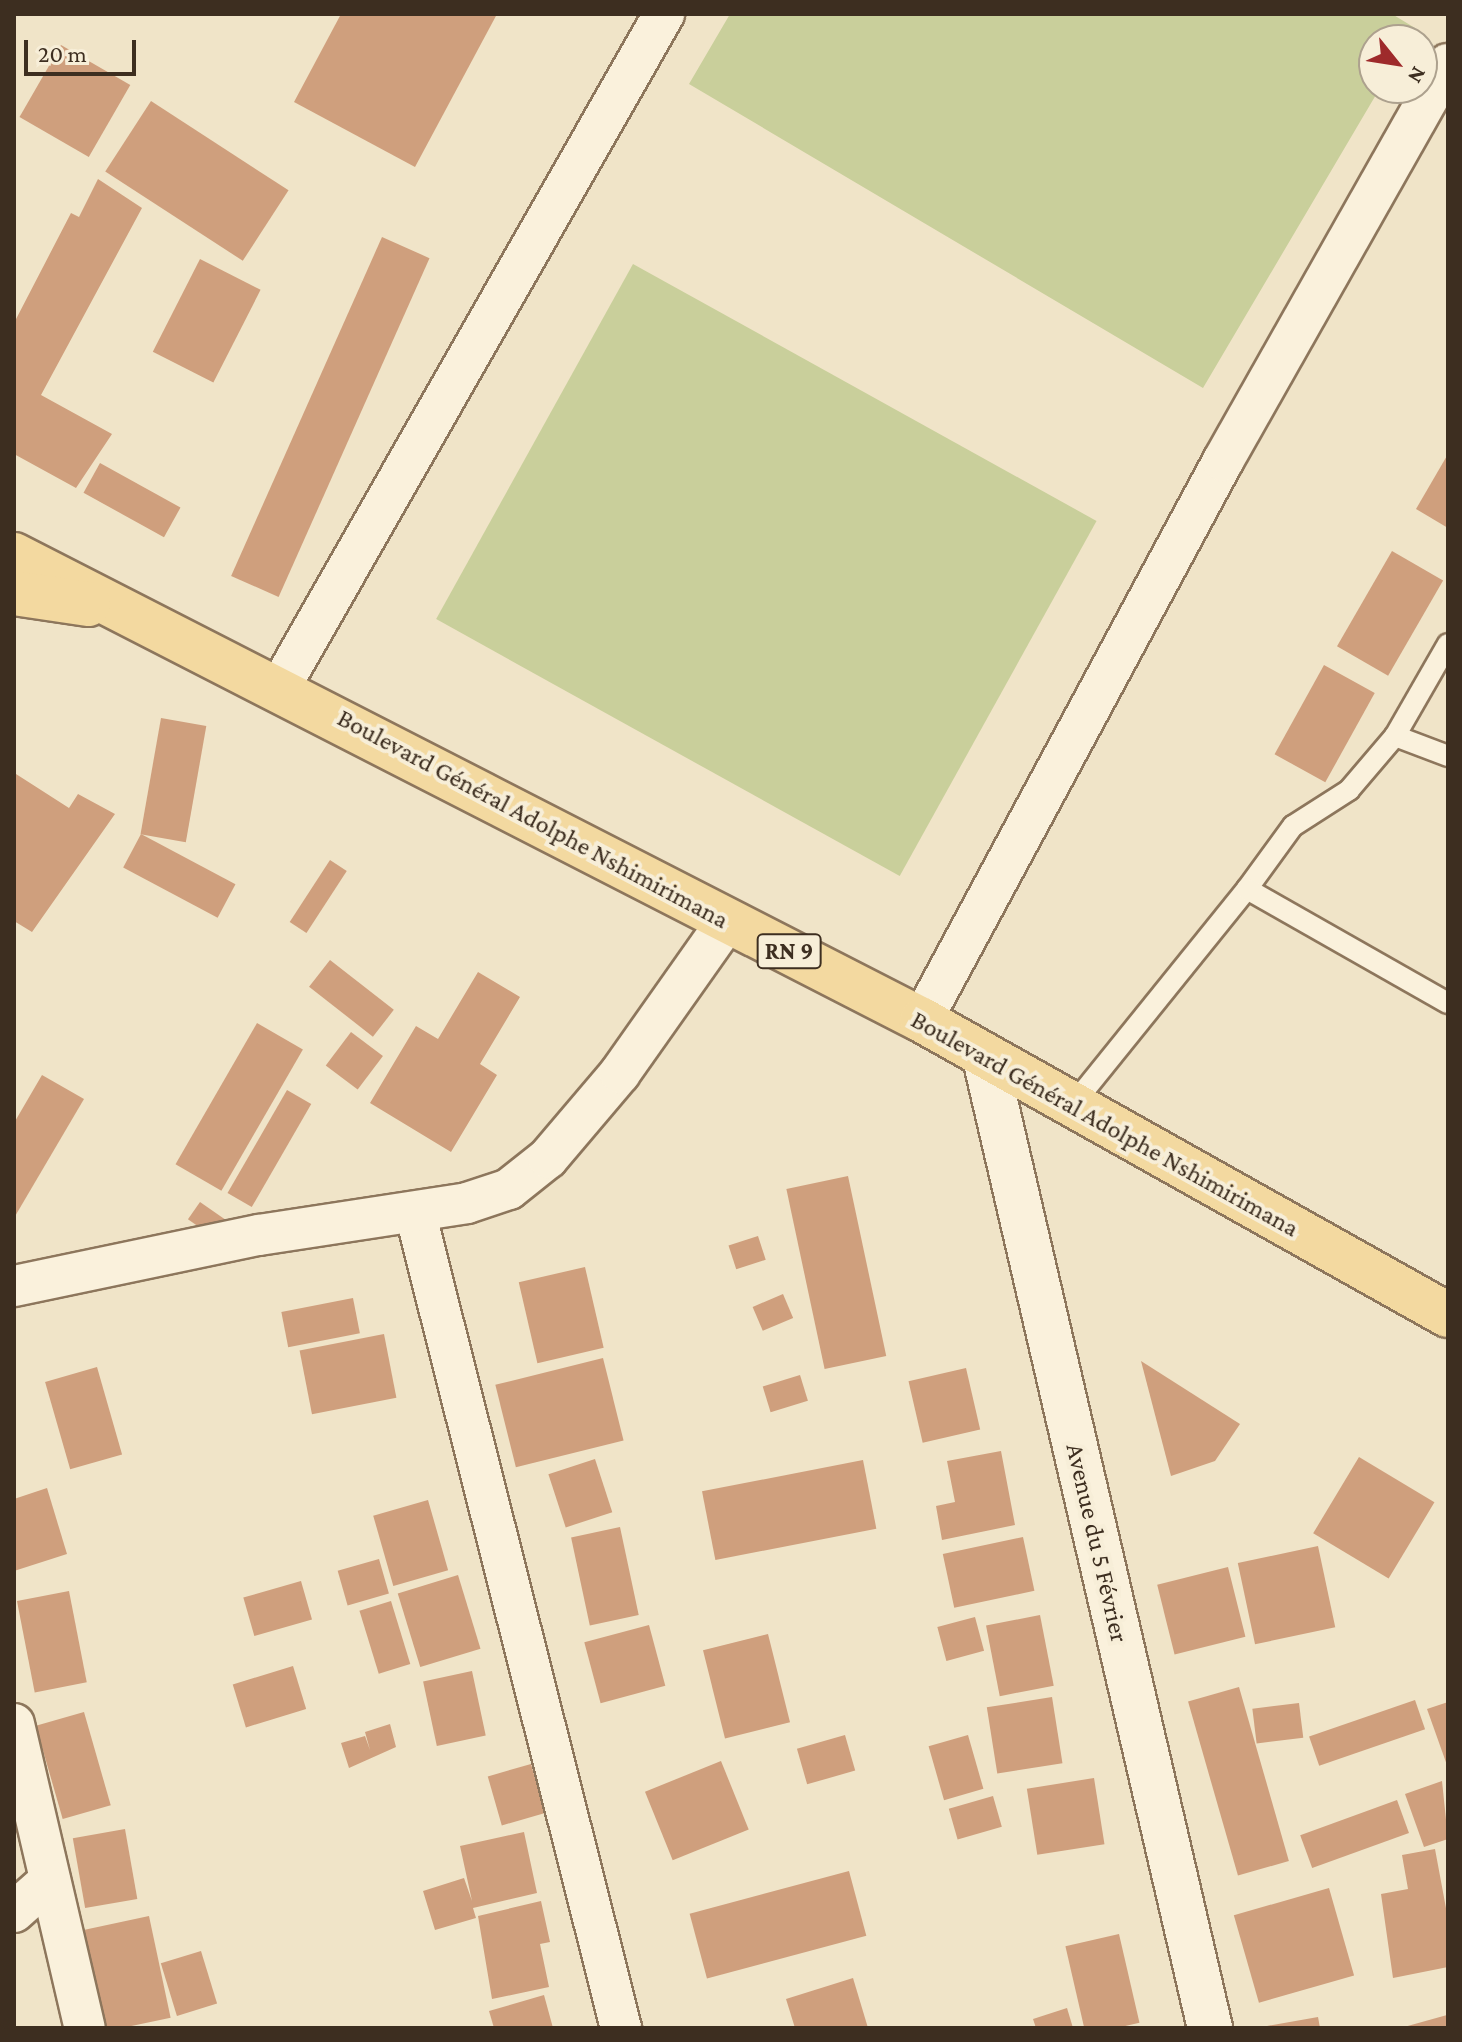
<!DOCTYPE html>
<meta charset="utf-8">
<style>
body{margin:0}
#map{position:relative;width:1462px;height:2042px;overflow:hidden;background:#f0e4c8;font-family:"Crimson Pro",serif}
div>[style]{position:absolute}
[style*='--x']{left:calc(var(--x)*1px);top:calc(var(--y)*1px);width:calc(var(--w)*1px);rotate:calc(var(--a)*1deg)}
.green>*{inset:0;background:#c9cf9b;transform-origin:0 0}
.building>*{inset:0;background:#cf9f7d;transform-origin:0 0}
.roads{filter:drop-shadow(2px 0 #8d765c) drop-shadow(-2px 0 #8d765c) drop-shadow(0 2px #8d765c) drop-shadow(0 -2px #8d765c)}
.lane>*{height:20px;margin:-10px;padding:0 10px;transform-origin:10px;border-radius:10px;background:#faf1dc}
.street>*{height:40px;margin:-20px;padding:0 20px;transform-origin:20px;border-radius:20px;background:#faf1dc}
.secondary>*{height:44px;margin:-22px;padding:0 22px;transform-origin:22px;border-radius:22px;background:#faf1dc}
.primary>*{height:44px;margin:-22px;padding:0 22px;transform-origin:22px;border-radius:22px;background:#f3d9a0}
span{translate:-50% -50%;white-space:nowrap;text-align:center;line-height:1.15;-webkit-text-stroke:8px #f7eed8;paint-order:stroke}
.shield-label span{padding:2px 6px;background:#f7eed8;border:2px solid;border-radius:6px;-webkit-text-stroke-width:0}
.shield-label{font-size:24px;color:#3d2e20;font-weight:700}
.street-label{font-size:26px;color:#3d2e20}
.frame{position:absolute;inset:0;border:16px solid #3d2e20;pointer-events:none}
.north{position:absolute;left:1358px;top:24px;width:80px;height:80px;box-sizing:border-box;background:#f7eed8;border:2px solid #ada18e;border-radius:50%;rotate:120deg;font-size:22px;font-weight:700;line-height:32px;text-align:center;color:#3d2e20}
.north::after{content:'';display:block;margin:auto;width:28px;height:36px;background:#9e2a2b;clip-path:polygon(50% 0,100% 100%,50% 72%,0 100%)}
.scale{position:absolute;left:24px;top:40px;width:112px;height:36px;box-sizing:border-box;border:4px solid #3d2e20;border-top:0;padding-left:10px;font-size:24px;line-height:28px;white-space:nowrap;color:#3d2e20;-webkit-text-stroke:6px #f7eed8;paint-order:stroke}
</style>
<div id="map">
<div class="green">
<div style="clip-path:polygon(730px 14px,1392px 14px,1415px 28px,1408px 40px,1374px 40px,1374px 88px,1380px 88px,1203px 388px,689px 84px)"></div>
<div style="left:633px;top:264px;width:530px;height:406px;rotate:29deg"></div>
</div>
<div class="building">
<div style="clip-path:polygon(341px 14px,497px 14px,415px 167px,294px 102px)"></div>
<div style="left:61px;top:45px;width:80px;height:83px;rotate:30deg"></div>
<div style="left:151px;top:101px;width:164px;height:84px;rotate:33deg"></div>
<div style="clip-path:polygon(98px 179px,142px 208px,41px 395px,112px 434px,76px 488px,14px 454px,14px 323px,71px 213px,79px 217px)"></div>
<div style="left:382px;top:237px;width:52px;height:371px;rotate:24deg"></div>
<div style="left:200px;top:259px;width:68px;height:104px;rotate:27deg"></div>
<div style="clip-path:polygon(1448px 454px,1448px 528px,1416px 509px)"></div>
<div style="left:100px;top:463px;width:92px;height:34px;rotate:29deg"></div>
<div style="left:1392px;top:551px;width:59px;height:110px;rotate:30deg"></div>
<div style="left:1324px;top:665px;width:58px;height:102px;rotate:29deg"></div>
<div style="left:161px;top:718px;width:46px;height:118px;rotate:10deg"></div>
<div style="clip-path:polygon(16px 774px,69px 808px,78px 794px,115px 814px,32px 932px,14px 921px)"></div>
<div style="left:141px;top:834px;width:107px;height:38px;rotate:28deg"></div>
<div style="left:330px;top:860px;width:20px;height:74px;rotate:33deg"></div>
<div style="left:330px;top:960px;width:81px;height:34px;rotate:38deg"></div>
<div style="clip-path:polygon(478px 972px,520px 997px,480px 1064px,497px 1075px,451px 1152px,370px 1103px,416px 1026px,438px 1039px)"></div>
<div style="left:257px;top:1023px;width:53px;height:163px;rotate:30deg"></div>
<div style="left:351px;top:1032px;width:40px;height:42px;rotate:37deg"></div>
<div style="clip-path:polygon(42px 1075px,84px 1099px,14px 1218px,14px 1123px)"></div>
<div style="left:287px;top:1090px;width:28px;height:119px;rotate:30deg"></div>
<div style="left:848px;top:1176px;width:184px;height:63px;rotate:78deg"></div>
<div style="left:200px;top:1202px;width:32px;height:21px;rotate:35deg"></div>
<div style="left:758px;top:1236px;width:25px;height:31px;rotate:72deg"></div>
<div style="left:585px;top:1267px;width:83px;height:68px;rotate:77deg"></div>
<div style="left:783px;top:1294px;width:26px;height:33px;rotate:67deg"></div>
<div style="left:353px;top:1298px;width:36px;height:73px;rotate:79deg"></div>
<div style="left:384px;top:1334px;width:65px;height:86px;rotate:79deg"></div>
<div style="left:603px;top:1358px;width:85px;height:111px;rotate:76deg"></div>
<div style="clip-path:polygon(1141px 1361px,1240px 1424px,1215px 1461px,1171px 1476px)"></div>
<div style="left:97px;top:1367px;width:91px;height:54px;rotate:74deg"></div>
<div style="left:966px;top:1368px;width:63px;height:59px;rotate:77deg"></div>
<div style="left:800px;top:1375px;width:27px;height:39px;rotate:73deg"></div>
<div style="clip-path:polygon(1001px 1451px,1015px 1525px,942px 1540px,936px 1506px,955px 1502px,947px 1461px)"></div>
<div style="left:1359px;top:1457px;width:88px;height:89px;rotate:31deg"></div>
<div style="left:595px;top:1459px;width:56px;height:49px;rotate:72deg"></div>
<div style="left:863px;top:1460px;width:70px;height:164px;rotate:79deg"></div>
<div style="clip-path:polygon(47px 1488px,67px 1554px,14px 1571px,14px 1499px)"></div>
<div style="left:428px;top:1500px;width:73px;height:57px;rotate:74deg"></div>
<div style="left:620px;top:1527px;width:90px;height:50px;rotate:78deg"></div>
<div style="left:1023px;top:1537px;width:55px;height:82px;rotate:78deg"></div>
<div style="left:1318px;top:1546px;width:83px;height:82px;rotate:78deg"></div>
<div style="left:379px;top:1559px;width:36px;height:43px;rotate:74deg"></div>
<div style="left:1228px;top:1567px;width:72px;height:73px;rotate:76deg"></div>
<div style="left:458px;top:1575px;width:77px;height:63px;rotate:73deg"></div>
<div style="left:301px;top:1581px;width:40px;height:60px;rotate:74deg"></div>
<div style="left:69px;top:1591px;width:93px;height:53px;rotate:79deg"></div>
<div style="left:391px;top:1601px;width:66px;height:33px;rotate:73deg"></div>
<div style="left:1040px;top:1615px;width:72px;height:55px;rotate:79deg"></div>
<div style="left:975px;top:1617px;width:35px;height:39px;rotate:75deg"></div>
<div style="left:649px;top:1625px;width:63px;height:67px;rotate:75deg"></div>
<div style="left:768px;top:1634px;width:91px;height:67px;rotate:76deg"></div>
<div style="left:293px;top:1666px;width:45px;height:63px;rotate:73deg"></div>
<div style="left:472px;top:1671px;width:66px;height:50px;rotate:78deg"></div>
<div style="left:1239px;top:1687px;width:181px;height:53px;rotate:74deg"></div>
<div style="left:1052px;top:1697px;width:67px;height:66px;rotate:81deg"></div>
<div style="left:1415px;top:1700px;width:31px;height:112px;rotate:71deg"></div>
<div style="clip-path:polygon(1448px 1702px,1448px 1768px,1427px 1709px)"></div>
<div style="left:1299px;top:1703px;width:35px;height:47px;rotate:83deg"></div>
<div style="left:84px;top:1712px;width:97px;height:50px;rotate:74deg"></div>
<div style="clip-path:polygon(390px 1724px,396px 1747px,349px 1768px,341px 1743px,365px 1736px,370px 1750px,365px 1732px)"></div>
<div style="left:845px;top:1735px;width:37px;height:50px;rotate:74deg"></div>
<div style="left:968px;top:1735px;width:56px;height:41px;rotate:74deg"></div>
<div style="left:721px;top:1761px;width:74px;height:82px;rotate:68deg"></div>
<div style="left:531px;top:1764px;width:51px;height:45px;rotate:74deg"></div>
<div style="left:1094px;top:1778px;width:67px;height:68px;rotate:81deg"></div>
<div style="clip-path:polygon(1442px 1781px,1448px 1839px,1424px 1847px,1405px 1794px)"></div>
<div style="left:993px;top:1796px;width:32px;height:46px;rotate:74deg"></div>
<div style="left:1397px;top:1800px;width:35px;height:103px;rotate:70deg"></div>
<div style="left:125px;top:1829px;width:71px;height:53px;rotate:80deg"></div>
<div style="clip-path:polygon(524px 1832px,537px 1893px,473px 1908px,476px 1918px,435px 1930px,423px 1891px,464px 1878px,472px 1901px,460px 1846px)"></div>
<div style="clip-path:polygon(1435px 1849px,1448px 1919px,1448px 1967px,1393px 1978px,1381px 1894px,1408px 1889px,1402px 1855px)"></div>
<div style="left:849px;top:1871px;width:67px;height:165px;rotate:75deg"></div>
<div style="left:1329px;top:1888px;width:91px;height:99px;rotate:74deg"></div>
<div style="clip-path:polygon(541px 1901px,550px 1942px,540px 1944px,549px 1987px,492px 1999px,478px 1916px)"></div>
<div style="left:149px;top:1916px;width:104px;height:74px;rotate:78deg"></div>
<div style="left:1119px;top:1934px;width:91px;height:55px;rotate:77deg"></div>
<div style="left:201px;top:1951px;width:55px;height:42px;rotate:73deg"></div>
<div style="clip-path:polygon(853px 1978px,868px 2028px,795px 2028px,786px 1999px)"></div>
<div style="clip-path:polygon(544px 1995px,553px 2028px,494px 2028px,489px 2011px)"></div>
<div style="clip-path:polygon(1067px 2008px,1073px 2028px,1036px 2028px,1033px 2019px)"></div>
<div style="clip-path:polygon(1447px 2015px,1448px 2028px,1404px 2028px,1404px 2027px)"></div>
<div style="clip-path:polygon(1318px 2017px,1320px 2028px,1267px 2028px,1267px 2026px)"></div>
</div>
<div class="roads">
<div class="lane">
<div style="--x:1395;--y:736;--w:57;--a:20.7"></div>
<div style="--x:1247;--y:889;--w:78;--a:-53.9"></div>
<div style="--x:1293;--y:826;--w:67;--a:-32.7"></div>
<div style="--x:1349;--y:790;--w:71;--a:-49.6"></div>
<div style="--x:1395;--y:736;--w:106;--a:-60.1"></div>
<div style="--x:1071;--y:1107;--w:280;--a:-51.1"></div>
<div style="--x:1247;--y:889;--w:231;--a:29.6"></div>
</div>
<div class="street">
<div style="--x:280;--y:687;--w:775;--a:-60.29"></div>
<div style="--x:922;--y:1020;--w:635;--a:-61.7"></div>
<div style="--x:1223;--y:461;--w:456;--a:-60.5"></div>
<div style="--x:415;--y:1212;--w:842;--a:75.83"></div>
<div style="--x:14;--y:1286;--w:250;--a:-11.8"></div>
<div style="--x:259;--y:1235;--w:210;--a:-8.7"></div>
<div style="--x:467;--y:1203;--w:44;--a:-18.4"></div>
<div style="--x:509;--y:1189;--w:50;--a:-38.5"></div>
<div style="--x:548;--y:1158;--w:111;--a:-49.7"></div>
<div style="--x:620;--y:1073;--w:187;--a:-54.8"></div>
<div style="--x:14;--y:1724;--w:312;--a:76.9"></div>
<div style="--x:14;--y:1912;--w:48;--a:-41.6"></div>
</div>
<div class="secondary">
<div style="--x:985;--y:1058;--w:996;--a:76.94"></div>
</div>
<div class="primary">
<div style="--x:14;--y:555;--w:1020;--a:27.12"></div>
<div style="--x:922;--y:1020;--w:603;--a:29.29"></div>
<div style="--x:14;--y:593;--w:75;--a:8.5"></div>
</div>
</div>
<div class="shield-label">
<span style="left:789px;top:951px">RN 9</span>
</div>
<div class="street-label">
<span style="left:533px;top:819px;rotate:28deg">Boulevard Général Adolphe Nshimirimana</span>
<span style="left:1105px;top:1124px;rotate:29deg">Boulevard Général Adolphe Nshimirimana</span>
<span style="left:1097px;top:1543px;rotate:77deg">Avenue du 5 Février</span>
</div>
<div class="frame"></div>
<div class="north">N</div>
<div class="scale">20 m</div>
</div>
